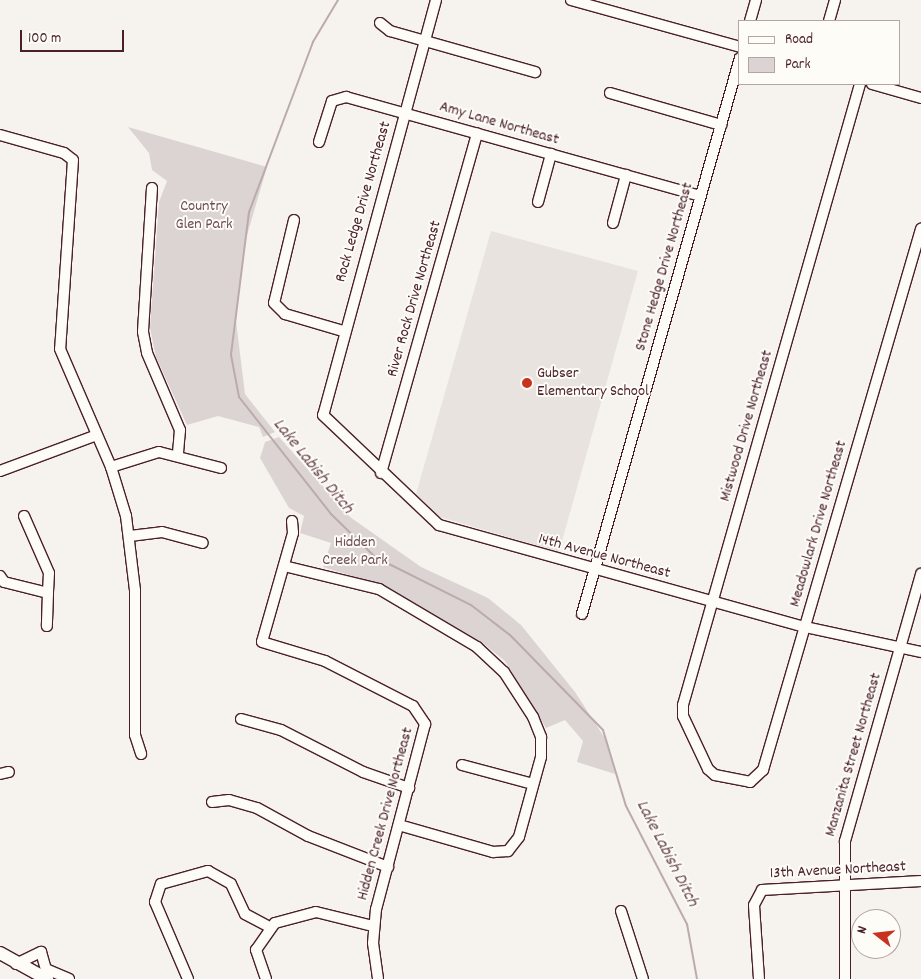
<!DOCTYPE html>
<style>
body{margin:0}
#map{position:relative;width:921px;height:979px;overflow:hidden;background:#f6f3ef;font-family:Dekko,sans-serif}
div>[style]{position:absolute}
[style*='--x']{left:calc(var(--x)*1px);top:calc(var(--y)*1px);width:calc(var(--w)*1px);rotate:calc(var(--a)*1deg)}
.built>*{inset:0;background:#e9e3e0}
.green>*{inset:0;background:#dcd4d2}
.stream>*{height:2px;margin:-1px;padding:0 1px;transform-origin:1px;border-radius:1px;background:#bbabac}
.roads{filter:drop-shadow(1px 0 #4a1f2b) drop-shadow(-1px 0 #4a1f2b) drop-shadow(0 1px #4a1f2b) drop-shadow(0 -1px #4a1f2b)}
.minor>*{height:10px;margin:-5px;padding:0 5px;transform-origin:5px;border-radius:5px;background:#fdfcf7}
.major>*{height:12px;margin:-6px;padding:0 6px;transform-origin:6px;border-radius:6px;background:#fdfcf7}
.dots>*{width:14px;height:14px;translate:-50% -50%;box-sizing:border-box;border:2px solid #fdfcf7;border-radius:50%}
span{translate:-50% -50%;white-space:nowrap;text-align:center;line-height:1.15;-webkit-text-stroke:4px #fdfcf7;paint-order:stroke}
.street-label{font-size:16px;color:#4a1f2b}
.park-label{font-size:16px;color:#6e4c55}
.poi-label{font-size:16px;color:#4a1f2b}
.left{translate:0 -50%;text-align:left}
.water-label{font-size:18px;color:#725058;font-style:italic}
.legend{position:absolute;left:738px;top:20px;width:162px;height:65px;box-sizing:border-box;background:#fdfcf7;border:1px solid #b5a4a5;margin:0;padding:6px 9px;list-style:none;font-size:15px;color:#4a1f2b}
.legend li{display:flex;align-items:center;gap:10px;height:25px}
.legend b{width:25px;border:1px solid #b5a4a5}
.north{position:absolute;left:851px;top:909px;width:50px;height:50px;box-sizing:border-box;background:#fdfcf7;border:1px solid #b5a4a5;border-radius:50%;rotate:286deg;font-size:14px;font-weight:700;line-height:20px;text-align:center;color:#4a1f2b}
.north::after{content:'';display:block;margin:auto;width:18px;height:22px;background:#c8321e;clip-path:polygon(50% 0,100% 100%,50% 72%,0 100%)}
.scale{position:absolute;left:20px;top:30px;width:104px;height:22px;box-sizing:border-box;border:2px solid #4a1f2b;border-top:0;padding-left:6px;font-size:15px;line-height:18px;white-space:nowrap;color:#4a1f2b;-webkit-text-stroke:4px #fdfcf7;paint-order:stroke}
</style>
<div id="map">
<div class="built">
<div style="clip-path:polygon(491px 231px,638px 271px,559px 552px,440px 517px,416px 494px)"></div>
</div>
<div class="green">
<div style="clip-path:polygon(128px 127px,267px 167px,245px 242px,236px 321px,245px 394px,275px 432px,263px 437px,259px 427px,218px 416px,187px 425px,156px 357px,150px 328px,159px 202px,167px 181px,152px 170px,149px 153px)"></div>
<div style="clip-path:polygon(279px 437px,350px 517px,421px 567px,488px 598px,521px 625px,575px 692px,608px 743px,615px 774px,577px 762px,583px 741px,565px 720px,546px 728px,505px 661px,484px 644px,378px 584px,323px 567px,331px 543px,300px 533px,304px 516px,289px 508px,260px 458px,265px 442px)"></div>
</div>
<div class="stream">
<div style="--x:338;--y:0;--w:49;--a:120.8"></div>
<div style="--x:313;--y:42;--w:182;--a:110.6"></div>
<div style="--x:249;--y:212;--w:144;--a:97.2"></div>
<div style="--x:231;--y:355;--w:43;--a:79.2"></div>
<div style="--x:239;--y:397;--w:149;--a:51.8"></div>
<div style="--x:331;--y:514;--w:62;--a:44.3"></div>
<div style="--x:375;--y:557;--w:107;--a:26.6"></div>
<div style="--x:471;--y:605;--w:49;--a:37.6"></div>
<div style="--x:510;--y:635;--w:133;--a:45.6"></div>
<div style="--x:603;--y:730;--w:79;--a:73.2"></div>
<div style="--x:626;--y:806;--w:133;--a:62.7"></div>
<div style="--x:687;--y:924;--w:56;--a:79.7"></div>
</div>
<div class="roads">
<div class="minor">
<div style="--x:436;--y:0;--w:430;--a:105.2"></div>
<div style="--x:323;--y:415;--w:160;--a:43.5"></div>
<div style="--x:439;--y:525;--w:380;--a:15.6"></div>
<div style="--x:805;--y:627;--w:119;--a:12.2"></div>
<div style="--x:571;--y:0;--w:175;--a:15.5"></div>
<div style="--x:750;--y:21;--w:22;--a:-74"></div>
<div style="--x:829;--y:21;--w:22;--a:-74"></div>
<div style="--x:380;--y:23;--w:13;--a:39"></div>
<div style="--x:390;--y:31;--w:151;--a:15.8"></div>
<div style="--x:860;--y:84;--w:646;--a:105.91"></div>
<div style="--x:683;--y:705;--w:11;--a:90"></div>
<div style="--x:683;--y:716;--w:59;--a:64.7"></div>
<div style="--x:708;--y:769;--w:9;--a:41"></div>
<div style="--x:715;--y:775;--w:36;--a:11"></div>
<div style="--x:750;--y:782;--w:18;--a:-43"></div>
<div style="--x:763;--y:770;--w:564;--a:-73.72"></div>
<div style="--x:872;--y:84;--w:51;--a:15.9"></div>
<div style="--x:610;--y:93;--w:116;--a:16.1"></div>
<div style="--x:0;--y:135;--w:66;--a:15.7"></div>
<div style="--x:64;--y:153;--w:11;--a:38"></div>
<div style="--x:73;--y:160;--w:189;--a:93.9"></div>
<div style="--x:60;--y:349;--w:129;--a:66.6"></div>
<div style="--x:111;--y:467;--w:51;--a:73"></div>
<div style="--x:126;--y:516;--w:75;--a:83.1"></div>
<div style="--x:135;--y:590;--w:145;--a:90"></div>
<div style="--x:135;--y:735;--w:20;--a:72"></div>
<div style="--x:319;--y:142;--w:43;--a:-72.4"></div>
<div style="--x:332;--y:101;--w:15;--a:-16"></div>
<div style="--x:346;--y:97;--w:368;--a:15.6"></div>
<div style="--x:152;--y:188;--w:144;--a:93.6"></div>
<div style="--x:143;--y:332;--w:21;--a:79"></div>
<div style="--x:147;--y:353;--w:84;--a:66.8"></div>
<div style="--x:180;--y:430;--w:25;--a:95"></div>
<div style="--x:538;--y:202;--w:50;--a:-74.8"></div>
<div style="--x:294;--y:220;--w:85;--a:103.5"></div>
<div style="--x:274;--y:303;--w:16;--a:45"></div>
<div style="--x:285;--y:314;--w:60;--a:16.3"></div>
<div style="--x:613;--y:223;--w:50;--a:-74.8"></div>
<div style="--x:111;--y:467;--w:50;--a:-17.4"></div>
<div style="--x:159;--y:452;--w:64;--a:14.5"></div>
<div style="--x:0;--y:471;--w:103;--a:-20.4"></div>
<div style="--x:381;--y:473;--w:353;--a:-74.2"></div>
<div style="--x:24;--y:516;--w:62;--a:66.3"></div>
<div style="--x:49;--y:573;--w:21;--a:93"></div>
<div style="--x:292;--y:521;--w:12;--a:85"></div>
<div style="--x:293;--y:533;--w:113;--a:105.9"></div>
<div style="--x:262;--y:642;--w:66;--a:16.8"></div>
<div style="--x:325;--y:661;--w:99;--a:27.1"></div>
<div style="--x:413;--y:706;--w:22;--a:56"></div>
<div style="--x:425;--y:724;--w:191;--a:104.8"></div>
<div style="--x:376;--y:909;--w:34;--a:95"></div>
<div style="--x:373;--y:943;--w:36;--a:82"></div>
<div style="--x:130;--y:536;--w:32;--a:-7"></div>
<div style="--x:162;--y:532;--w:42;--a:15"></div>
<div style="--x:284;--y:566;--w:98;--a:13.6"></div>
<div style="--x:379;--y:589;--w:114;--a:30.6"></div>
<div style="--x:477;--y:647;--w:37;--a:43"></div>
<div style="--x:504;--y:672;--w:54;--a:57.2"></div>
<div style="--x:533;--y:717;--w:22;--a:68"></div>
<div style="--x:541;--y:737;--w:20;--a:90"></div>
<div style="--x:541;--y:757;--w:83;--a:105.4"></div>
<div style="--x:519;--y:837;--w:18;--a:128"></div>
<div style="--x:508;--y:851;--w:15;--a:176"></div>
<div style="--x:493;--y:852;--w:98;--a:-164"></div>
<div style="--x:0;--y:576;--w:7;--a:56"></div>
<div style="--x:4;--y:582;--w:45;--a:14"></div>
<div style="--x:48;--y:593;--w:33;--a:92"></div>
<div style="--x:582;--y:614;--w:578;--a:-74.14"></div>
<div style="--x:241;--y:719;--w:41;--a:15.4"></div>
<div style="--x:281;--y:730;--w:92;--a:27.1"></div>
<div style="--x:363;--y:772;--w:49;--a:19.2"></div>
<div style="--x:462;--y:765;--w:73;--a:15"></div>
<div style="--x:0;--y:774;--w:9;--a:-13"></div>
<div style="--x:212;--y:802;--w:17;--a:-7"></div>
<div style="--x:229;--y:800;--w:29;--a:16"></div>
<div style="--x:257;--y:808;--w:58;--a:28.8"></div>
<div style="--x:308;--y:836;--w:86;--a:21.2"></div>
<div style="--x:621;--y:911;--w:71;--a:72.1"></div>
<div style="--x:41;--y:952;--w:18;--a:74"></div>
<div style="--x:46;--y:969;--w:25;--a:23"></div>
<div style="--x:16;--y:964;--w:28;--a:-26"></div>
<div style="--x:188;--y:979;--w:84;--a:-113.2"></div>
<div style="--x:155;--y:902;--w:19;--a:-72"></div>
<div style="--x:161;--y:884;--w:49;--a:-15.5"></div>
<div style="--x:208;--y:871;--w:26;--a:29"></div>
<div style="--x:231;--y:884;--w:33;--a:65"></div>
<div style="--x:245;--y:914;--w:27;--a:28"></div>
<div style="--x:266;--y:979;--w:31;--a:-109"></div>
<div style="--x:256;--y:950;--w:33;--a:-55"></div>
<div style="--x:275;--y:923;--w:42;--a:-15"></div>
<div style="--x:316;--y:912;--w:59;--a:13.8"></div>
<div style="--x:759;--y:979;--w:74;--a:-93.9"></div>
<div style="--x:754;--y:905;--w:17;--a:-62"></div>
<div style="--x:762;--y:890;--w:159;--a:-3.2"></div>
<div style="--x:845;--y:979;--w:138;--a:-90"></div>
<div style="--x:845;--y:841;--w:278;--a:-74.1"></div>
</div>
<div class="major">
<div style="--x:0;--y:953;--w:54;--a:29"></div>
</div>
</div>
<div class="dots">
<div style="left:527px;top:383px;background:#c8321e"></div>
</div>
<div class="street-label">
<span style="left:499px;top:124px;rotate:16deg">Amy Lane Northeast</span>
<span style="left:364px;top:202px;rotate:-74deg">Rock Ledge Drive Northeast</span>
<span style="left:665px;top:267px;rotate:-74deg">Stone Hedge Drive Northeast</span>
<span style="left:415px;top:299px;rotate:-74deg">River Rock Drive Northeast</span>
<span style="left:747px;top:426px;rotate:-74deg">Mistwood Drive Northeast</span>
<span style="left:819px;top:524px;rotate:-74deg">Meadowlark Drive Northeast</span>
<span style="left:604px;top:557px;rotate:15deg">14th Avenue Northeast</span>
<span style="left:854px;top:755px;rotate:-74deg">Manzanita Street Northeast</span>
<span style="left:386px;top:814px;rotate:-75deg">Hidden Creek Drive Northeast</span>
<span style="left:838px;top:871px;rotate:-3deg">13th Avenue Northeast</span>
</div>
<div class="park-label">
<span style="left:204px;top:216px">Country<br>Glen Park</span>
<span style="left:355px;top:552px">Hidden<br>Creek Park</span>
</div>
<div class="poi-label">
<span class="left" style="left:537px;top:383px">Gubser<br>Elementary School</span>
</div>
<div class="water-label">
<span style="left:312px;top:467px;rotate:51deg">Lake Labish Ditch</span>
<span style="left:666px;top:854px;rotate:63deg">Lake Labish Ditch</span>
</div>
<ul class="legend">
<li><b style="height:6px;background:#fdfcf7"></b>Road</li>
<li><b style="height:14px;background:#dcd4d2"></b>Park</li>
</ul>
<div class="north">N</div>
<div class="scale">100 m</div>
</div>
